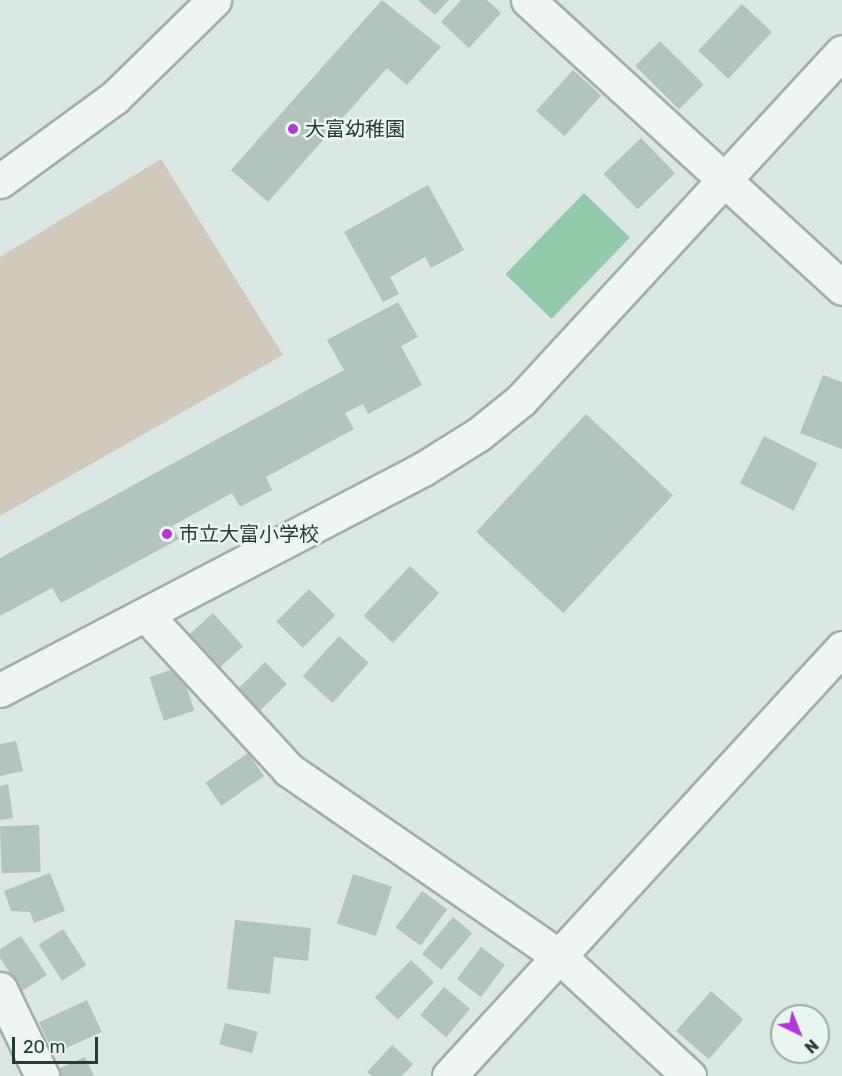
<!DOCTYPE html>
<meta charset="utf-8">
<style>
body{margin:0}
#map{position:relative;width:842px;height:1076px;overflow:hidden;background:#dbe7e2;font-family:Rubik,"Noto Sans JP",sans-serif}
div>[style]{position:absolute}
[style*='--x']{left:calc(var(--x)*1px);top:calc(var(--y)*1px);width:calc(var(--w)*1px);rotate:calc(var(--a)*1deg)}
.green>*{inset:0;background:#d1cabc}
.water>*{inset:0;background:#94caac;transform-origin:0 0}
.building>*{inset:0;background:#b2c4bc;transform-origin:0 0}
.roads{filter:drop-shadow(2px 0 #a1b1aa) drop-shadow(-2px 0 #a1b1aa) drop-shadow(0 2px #a1b1aa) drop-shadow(0 -2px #a1b1aa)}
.minor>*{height:33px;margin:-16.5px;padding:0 16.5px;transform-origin:16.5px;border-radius:16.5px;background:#eef5f2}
.dots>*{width:16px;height:16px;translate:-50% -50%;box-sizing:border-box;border:3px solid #ebf5f0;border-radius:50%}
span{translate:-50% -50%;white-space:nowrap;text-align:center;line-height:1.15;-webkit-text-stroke:5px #ebf5f0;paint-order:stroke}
.poi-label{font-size:20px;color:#253e33}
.left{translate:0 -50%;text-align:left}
.north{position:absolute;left:770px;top:1004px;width:60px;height:60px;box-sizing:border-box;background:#ebf5f0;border:2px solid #9caca4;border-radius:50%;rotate:137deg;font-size:16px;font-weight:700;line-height:24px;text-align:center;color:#253e33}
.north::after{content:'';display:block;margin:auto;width:21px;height:27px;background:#b237d5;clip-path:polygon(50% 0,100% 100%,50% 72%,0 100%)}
.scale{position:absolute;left:12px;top:1037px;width:86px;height:27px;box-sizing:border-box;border:3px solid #253e33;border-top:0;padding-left:8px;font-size:18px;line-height:21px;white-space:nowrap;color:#253e33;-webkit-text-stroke:4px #ebf5f0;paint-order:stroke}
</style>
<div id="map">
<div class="green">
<div style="clip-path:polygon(161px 159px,283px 355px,0 516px,0 257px)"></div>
</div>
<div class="water">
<div style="left:584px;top:193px;width:64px;height:113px;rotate:44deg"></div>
</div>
<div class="building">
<div style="clip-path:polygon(382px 0,441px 47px,407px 85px,387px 68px,268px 202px,231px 170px)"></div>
<div style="clip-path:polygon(418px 0,449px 0,435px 15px)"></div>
<div style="clip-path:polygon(461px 0,487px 0,501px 13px,469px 48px,441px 22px)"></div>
<div style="left:742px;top:4px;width:41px;height:64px;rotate:43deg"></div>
<div style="left:660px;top:41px;width:62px;height:35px;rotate:45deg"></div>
<div style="left:573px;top:70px;width:38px;height:55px;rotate:42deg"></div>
<div style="left:641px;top:138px;width:49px;height:52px;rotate:46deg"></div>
<div style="clip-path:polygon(428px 185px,464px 250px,431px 268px,425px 257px,390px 277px,399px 294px,383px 302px,344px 232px)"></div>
<div style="clip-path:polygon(398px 302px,418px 337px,401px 346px,422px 385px,368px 414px,363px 404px,345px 413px,354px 429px,266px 477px,272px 490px,240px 507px,232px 493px,172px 526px,179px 539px,61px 603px,52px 588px,0 616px,0 558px,344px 370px,327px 340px)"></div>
<div style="clip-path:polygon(823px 375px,842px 382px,842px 449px,800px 433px)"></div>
<div style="left:586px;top:414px;width:119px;height:161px;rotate:43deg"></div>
<div style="left:764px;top:436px;width:60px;height:53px;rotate:27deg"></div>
<div style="left:410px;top:566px;width:40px;height:68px;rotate:43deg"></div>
<div style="left:309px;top:589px;width:37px;height:46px;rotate:45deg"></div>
<div style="left:213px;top:613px;width:45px;height:35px;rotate:48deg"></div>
<div style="left:339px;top:636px;width:40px;height:54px;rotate:42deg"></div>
<div style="left:265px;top:662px;width:31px;height:45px;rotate:45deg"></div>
<div style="left:180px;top:667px;width:46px;height:32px;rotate:72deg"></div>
<div style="clip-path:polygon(16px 741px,23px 771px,0 776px,0 744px)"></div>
<div style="left:248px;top:753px;width:28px;height:52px;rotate:55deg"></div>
<div style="clip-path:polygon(8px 784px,13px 818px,0 820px,0 786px)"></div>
<div style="left:39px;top:825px;width:47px;height:39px;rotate:88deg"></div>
<div style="clip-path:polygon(50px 873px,65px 911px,34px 923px,30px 912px,11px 911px,4px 891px)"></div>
<div style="left:353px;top:874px;width:41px;height:52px;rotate:18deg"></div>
<div style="left:422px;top:891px;width:31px;height:45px;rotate:36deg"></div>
<div style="left:453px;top:917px;width:25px;height:48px;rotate:40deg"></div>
<div style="clip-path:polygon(235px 920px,311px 928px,308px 961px,274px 957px,270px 994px,227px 989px)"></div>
<div style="left:63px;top:929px;width:43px;height:29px;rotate:57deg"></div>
<div style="clip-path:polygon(21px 936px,47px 975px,22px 991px,0 958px,0 949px)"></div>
<div style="left:481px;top:947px;width:30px;height:40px;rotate:37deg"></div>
<div style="left:411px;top:960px;width:32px;height:52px;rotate:44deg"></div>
<div style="left:444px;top:987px;width:34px;height:37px;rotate:40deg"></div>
<div style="left:711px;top:991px;width:43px;height:53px;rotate:41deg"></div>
<div style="left:87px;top:1000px;width:35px;height:53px;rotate:65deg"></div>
<div style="left:225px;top:1023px;width:34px;height:22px;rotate:15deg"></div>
<div style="clip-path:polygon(392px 1045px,413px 1064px,402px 1076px,372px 1076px,367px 1072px)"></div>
<div style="clip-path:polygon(85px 1057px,94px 1076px,61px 1076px,58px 1069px)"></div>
</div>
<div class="roads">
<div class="minor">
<div style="--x:528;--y:0;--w:426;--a:42.5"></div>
<div style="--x:0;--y:181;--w:141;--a:-36.1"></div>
<div style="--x:114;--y:98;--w:140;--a:-44.4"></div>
<div style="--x:147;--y:616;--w:209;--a:47.3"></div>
<div style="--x:289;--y:770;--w:328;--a:34.6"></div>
<div style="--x:559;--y:956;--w:177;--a:42.7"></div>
<div style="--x:0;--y:690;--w:477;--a:-27.6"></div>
<div style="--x:423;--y:469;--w:66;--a:-32"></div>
<div style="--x:479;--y:434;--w:54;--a:-39"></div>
<div style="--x:521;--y:400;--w:473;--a:-47.3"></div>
<div style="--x:0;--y:989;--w:97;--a:64.2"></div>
<div style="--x:449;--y:1076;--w:581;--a:-47.44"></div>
</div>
</div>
<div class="dots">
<div style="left:293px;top:129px;background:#b237d5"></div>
<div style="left:167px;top:534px;background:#b237d5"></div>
</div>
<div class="poi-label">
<span class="left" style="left:305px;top:129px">大富幼稚園</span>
<span class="left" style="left:179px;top:534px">市立大富小学校</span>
</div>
<div class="north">N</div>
<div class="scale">20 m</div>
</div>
